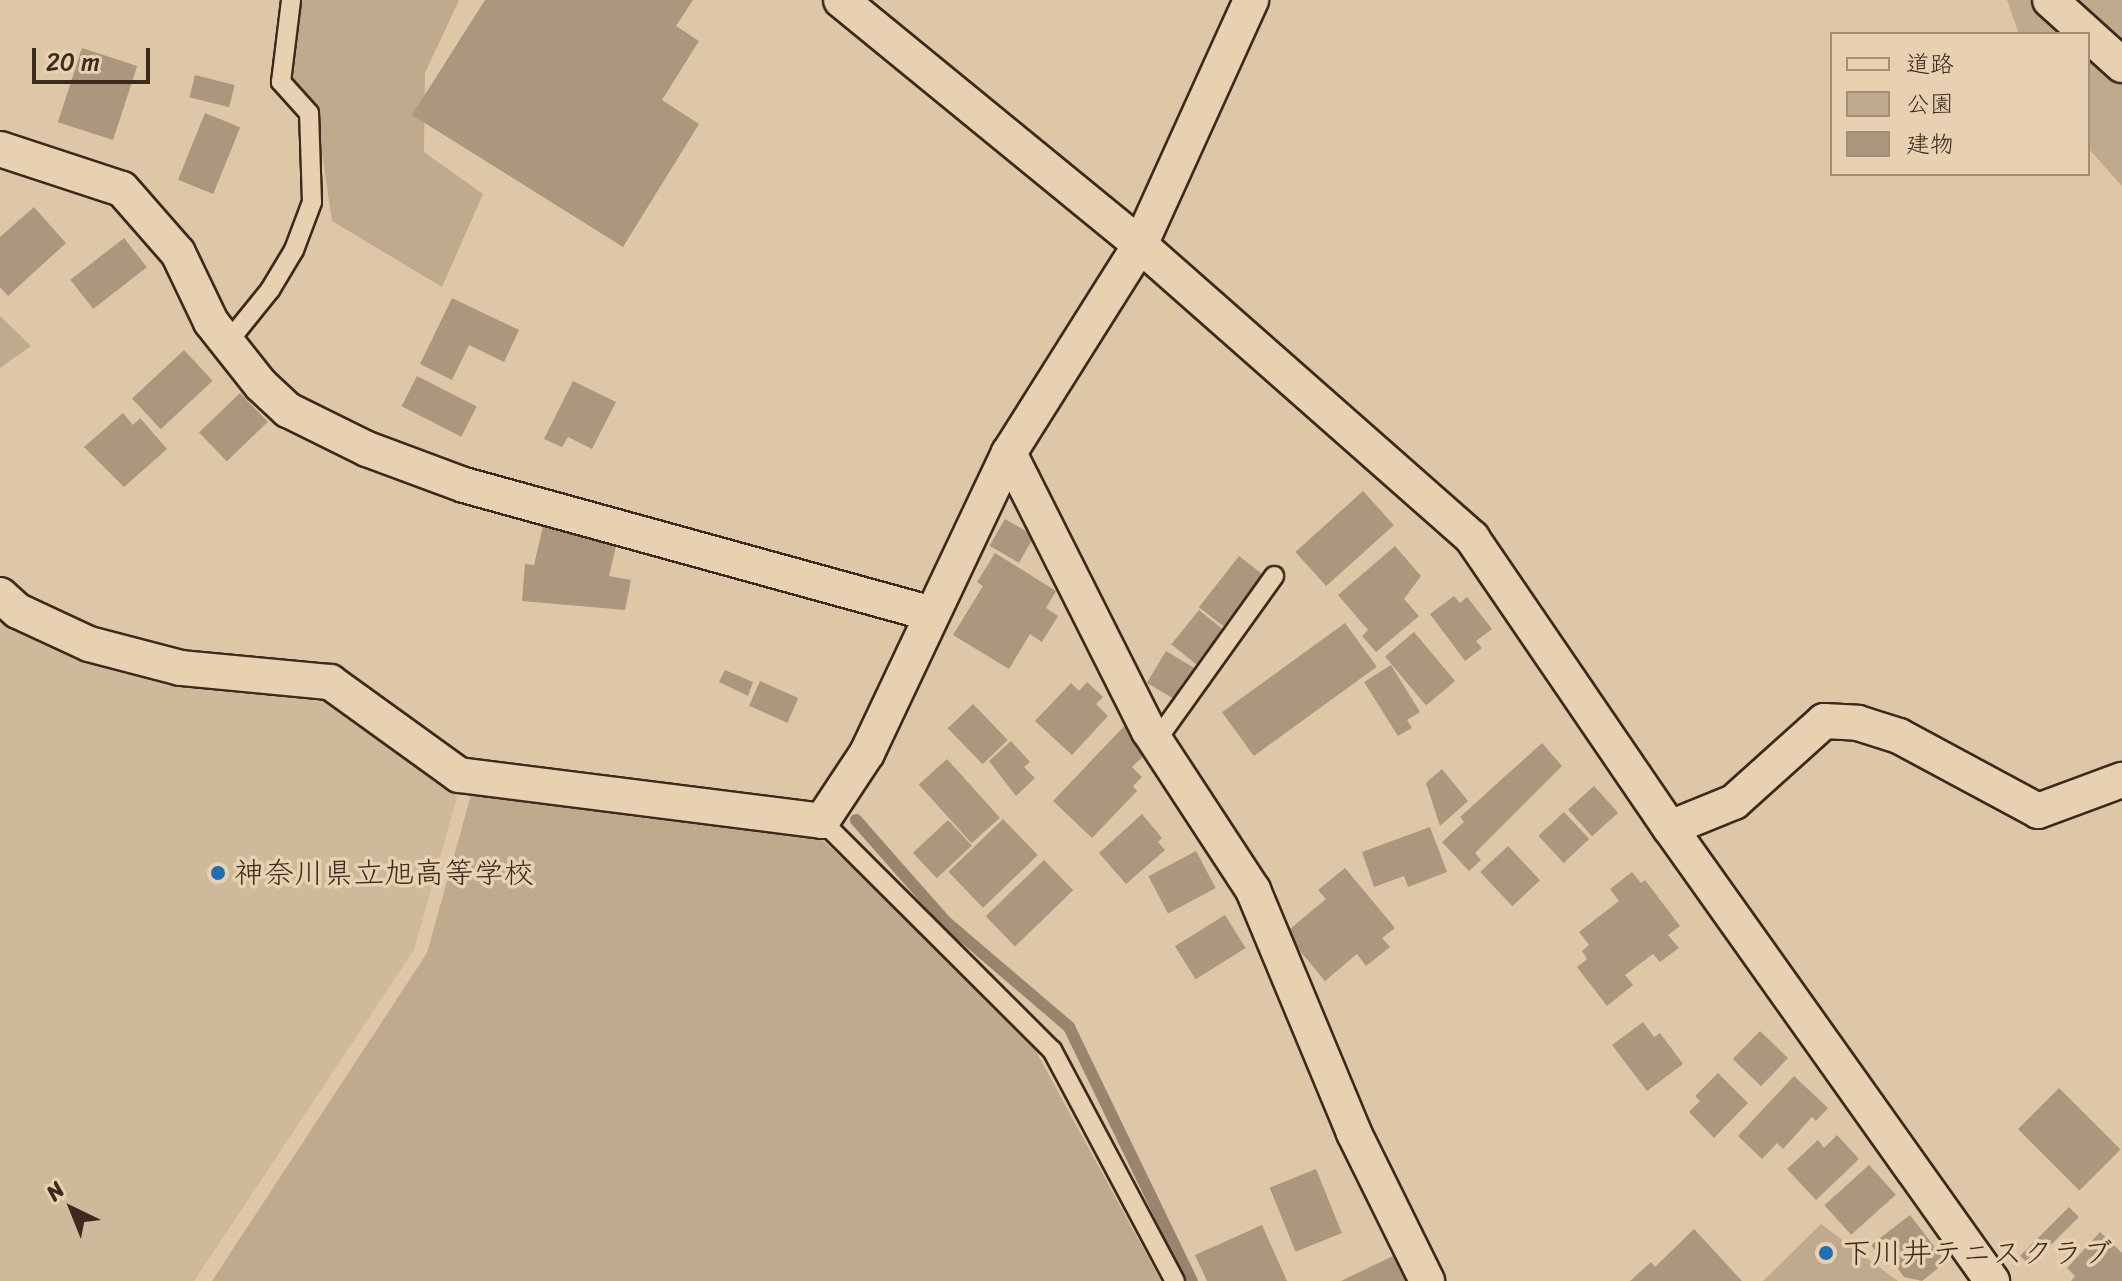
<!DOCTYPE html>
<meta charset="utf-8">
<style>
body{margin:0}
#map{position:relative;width:2122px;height:1281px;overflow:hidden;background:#dec7a7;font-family:Sriracha,"Klee One",sans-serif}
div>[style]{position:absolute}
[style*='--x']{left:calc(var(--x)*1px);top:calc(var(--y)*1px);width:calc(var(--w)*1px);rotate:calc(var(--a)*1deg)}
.built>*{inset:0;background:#ceb99a}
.green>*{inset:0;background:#bfaa8e}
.stream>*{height:12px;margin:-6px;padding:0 6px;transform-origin:6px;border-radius:6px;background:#99846d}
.building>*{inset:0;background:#aa977d;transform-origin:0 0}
.roads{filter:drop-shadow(2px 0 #3b2a1e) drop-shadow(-2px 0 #3b2a1e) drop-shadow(0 2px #3b2a1e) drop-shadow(0 -2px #3b2a1e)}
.service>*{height:18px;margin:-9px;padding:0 9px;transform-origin:9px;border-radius:9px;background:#e8d1b0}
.minor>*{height:34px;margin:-17px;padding:0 17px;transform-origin:17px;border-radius:17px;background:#e8d1b0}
.dots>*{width:22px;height:22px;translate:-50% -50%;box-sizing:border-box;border:4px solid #e8d1b0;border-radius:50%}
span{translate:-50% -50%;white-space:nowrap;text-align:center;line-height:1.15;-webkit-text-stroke:7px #e8d1b0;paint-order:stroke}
.poi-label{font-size:30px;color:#3b2a1e}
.left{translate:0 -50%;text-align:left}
.legend{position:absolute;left:1830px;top:32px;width:260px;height:144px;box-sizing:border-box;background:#e8d1b0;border:2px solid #a38e76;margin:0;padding:10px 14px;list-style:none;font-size:24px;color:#3b2a1e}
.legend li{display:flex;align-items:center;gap:16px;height:40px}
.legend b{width:40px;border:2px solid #a38e76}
.north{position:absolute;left:32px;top:1169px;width:80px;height:80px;-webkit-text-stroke:6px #e8d1b0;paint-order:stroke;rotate:317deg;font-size:22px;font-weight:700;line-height:32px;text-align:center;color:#3b2a1e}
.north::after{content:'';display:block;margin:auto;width:28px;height:36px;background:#3b2a1e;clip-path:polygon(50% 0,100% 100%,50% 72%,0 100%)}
.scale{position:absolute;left:32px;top:48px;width:118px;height:36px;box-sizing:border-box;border:4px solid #3b2a1e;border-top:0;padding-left:10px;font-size:24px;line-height:28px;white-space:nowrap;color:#3b2a1e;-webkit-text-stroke:6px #e8d1b0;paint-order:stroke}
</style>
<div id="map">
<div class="built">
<div style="clip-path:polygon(0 616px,320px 695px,457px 797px,414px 950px,194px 1281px,0 1281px)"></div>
</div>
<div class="green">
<div style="clip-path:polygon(299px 0,459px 0,425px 73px,424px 152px,483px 194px,442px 287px,332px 221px,318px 126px,289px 77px)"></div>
<div style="clip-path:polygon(2007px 0,2122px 0,2122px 186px,2088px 148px,2088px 34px,2019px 34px)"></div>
<div style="clip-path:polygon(0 316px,31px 346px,0 368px)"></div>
<div style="clip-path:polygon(471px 795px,819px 837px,1020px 1022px,1161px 1281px,212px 1281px,427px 953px)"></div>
<div style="clip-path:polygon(1821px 1224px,1898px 1281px,1763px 1281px)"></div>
</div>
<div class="stream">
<div style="--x:856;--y:820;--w:135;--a:48.6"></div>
<div style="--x:945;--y:921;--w:163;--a:40.5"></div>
<div style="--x:1069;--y:1027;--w:282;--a:64.2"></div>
</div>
<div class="building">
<div style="clip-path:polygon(485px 0,693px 0,676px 26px,699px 41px,662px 100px,699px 124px,623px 247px,412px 115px)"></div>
<div style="left:82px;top:48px;width:58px;height:78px;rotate:18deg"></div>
<div style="left:195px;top:75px;width:41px;height:23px;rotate:14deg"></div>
<div style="left:205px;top:113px;width:38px;height:72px;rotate:22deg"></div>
<div style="clip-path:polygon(34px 207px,66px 243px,8px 296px,0 287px,0 237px)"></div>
<div style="left:124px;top:238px;width:37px;height:68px;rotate:52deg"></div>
<div style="clip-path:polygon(452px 298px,519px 330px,504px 362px,469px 345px,452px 380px,420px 364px)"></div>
<div style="left:184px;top:350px;width:42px;height:71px;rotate:47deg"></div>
<div style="left:417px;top:376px;width:67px;height:34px;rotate:27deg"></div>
<div style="clip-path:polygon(573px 381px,616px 402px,592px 449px,568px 437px,562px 447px,544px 439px)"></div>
<div style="left:240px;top:393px;width:40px;height:57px;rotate:46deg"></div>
<div style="clip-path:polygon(123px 413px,133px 425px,140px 418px,167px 449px,124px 487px,84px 447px)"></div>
<div style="left:1363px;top:491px;width:46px;height:91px;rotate:48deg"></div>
<div style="left:1005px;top:519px;width:34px;height:31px;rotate:30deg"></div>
<div style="clip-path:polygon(544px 522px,618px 537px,609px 576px,631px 580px,625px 610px,522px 601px,525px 564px,534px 565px)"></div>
<div style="clip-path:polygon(1395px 546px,1421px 576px,1404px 599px,1419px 616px,1376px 652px,1362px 636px,1368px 630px,1338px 595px)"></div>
<div style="clip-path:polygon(995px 553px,1056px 591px,1046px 608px,1058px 616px,1042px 642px,1030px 634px,1009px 669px,953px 635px,983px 586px,977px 582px)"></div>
<div style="left:1239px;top:556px;width:31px;height:65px;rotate:38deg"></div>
<div style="clip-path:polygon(1454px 596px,1460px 603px,1467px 597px,1492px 629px,1476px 641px,1482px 648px,1465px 661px,1430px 614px)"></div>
<div style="left:1199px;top:610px;width:32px;height:44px;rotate:39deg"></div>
<div style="left:1345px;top:623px;width:54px;height:152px;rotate:54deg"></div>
<div style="left:1414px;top:632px;width:64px;height:38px;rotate:50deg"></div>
<div style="left:1166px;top:651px;width:33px;height:37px;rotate:31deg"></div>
<div style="clip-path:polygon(1391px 665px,1420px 712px,1407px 720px,1412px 728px,1398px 736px,1364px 682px)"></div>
<div style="clip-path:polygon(725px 670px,753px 682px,748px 696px,719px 682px)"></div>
<div style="left:760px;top:681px;width:42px;height:27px;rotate:24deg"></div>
<div style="clip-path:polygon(1087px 682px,1103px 697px,1096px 704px,1108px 716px,1072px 755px,1035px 721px,1071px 683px,1079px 691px)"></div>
<div style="left:973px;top:704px;width:50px;height:35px;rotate:46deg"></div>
<div style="clip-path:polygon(1128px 722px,1150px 750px,1132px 767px,1142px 777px,1133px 786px,1137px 791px,1092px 838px,1053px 801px)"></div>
<div style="clip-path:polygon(1011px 741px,1030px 762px,1024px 767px,1035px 778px,1016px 796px,989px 761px)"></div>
<div style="clip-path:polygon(1542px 743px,1562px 766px,1475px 853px,1481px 860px,1469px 871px,1442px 842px,1464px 822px,1460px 817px)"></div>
<div style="left:947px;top:759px;width:79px;height:38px;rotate:48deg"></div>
<div style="clip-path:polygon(1442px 769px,1468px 801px,1440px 826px,1426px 783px)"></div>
<div style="left:1594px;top:786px;width:36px;height:35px;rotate:48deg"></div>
<div style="left:1564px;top:812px;width:37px;height:35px;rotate:47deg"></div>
<div style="clip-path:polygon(1142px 814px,1162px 838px,1158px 842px,1165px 850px,1126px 884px,1099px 853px)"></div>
<div style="left:1003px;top:819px;width:50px;height:76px;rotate:46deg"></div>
<div style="left:948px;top:820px;width:35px;height:48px;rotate:47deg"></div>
<div style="clip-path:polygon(1430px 827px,1447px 872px,1408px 887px,1404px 876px,1374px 887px,1362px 852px)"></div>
<div style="left:1508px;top:846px;width:47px;height:38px;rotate:47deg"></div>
<div style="left:1196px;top:851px;width:42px;height:54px;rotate:62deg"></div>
<div style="left:1044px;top:860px;width:42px;height:81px;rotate:46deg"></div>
<div style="clip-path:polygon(1345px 868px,1395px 928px,1382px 938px,1390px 947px,1366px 966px,1357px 954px,1325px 981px,1285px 933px,1326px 899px,1318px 890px)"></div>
<div style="clip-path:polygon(1632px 872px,1641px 883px,1645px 880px,1680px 926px,1668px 935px,1679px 948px,1660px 962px,1653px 954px,1625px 975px,1633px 985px,1607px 1006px,1577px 967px,1587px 959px,1582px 951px,1589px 945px,1579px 932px,1619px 901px,1610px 889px)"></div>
<div style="left:1225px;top:915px;width:39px;height:59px;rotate:58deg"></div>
<div style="clip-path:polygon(1643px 1022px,1654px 1037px,1660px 1033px,1683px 1064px,1647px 1091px,1612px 1045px)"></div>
<div style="left:1760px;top:1031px;width:39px;height:39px;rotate:44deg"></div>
<div style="clip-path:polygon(1718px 1073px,1748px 1103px,1714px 1138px,1689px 1112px,1700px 1101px,1695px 1096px)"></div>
<div style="clip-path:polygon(1794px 1076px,1828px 1108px,1816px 1121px,1812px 1117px,1783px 1149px,1777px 1143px,1762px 1159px,1738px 1136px)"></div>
<div style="left:2059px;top:1088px;width:87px;height:58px;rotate:45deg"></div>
<div style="clip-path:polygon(1837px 1135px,1859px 1159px,1816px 1200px,1787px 1169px,1818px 1140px,1824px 1148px)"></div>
<div style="left:1869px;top:1165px;width:40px;height:60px;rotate:48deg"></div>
<div style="left:1316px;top:1169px;width:69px;height:50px;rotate:68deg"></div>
<div style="left:2069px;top:1207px;width:14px;height:69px;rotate:45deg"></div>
<div style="clip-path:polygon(1910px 1215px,1946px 1262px,1922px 1281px,1904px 1277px,1893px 1262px,1887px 1266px,1871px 1245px)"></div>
<div style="clip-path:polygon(1262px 1225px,1287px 1281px,1207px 1281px,1195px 1255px)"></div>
<div style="clip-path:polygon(1694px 1229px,1742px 1281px,1630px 1281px,1651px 1262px,1655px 1267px)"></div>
<div style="clip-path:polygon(2100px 1232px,2122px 1253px,2122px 1281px,2071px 1281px,2075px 1276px,2067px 1268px)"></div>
<div style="clip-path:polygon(1395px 1255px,1407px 1281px,1341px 1281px)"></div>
</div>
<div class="roads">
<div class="service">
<div style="--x:228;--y:342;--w:67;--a:-51.1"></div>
<div style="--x:270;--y:290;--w:47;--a:-59"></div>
<div style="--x:294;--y:250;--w:51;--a:-69.4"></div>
<div style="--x:312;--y:202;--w:89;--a:-91.9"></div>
<div style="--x:309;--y:113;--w:42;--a:-132.1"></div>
<div style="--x:281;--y:82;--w:83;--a:-83"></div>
<div style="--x:1156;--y:741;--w:203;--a:-54.4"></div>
<div style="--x:822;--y:821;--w:325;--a:44.9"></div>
<div style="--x:1052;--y:1050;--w:262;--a:62"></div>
</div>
<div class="minor">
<div style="--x:841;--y:0;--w:387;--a:39.3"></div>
<div style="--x:1140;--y:245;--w:443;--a:41.4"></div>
<div style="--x:1472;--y:538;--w:351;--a:55.7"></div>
<div style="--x:1670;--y:828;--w:556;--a:54.59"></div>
<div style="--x:2050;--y:0;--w:97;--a:42.1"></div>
<div style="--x:0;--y:149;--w:128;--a:18.2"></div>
<div style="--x:122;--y:189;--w:85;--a:48.8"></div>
<div style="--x:178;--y:253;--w:76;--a:64.4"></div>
<div style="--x:211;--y:322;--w:80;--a:51.6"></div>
<div style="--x:261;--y:385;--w:37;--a:43"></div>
<div style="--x:288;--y:410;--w:88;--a:26.3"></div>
<div style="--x:367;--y:449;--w:103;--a:20.4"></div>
<div style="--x:464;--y:485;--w:482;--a:15.4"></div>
<div style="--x:1009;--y:453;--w:311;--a:63.3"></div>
<div style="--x:1149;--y:731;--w:190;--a:56.8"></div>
<div style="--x:1253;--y:890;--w:263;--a:67.4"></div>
<div style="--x:1354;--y:1133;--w:165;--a:63.7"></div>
<div style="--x:0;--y:595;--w:24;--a:42"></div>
<div style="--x:18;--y:611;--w:78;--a:24.9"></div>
<div style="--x:89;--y:644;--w:95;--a:14.6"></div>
<div style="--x:181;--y:668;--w:150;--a:5.4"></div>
<div style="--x:330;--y:682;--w:159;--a:35.8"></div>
<div style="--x:459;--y:775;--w:366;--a:7.2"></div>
<div style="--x:822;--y:821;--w:82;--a:-56.5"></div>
<div style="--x:867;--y:753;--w:332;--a:-64.7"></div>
<div style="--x:1009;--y:453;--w:246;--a:-57.8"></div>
<div style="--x:1140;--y:245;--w:269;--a:-65.6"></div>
<div style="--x:1670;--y:828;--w:69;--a:-22.1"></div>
<div style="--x:1734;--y:802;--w:121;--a:-42"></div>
<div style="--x:1824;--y:721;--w:34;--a:3"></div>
<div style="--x:1858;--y:723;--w:43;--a:17.6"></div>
<div style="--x:1899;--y:736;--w:158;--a:28.3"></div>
<div style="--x:2038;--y:811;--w:90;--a:-20.3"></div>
</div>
</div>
<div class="dots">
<div style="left:218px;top:873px;background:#1f6fb2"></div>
<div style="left:1826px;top:1253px;background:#1f6fb2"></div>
</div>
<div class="poi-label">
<span class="left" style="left:234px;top:873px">神奈川県立旭高等学校</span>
<span class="left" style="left:1842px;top:1253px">下川井テニスクラブ</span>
</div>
<ul class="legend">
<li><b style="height:10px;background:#e8d1b0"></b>道路</li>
<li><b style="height:22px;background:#bfaa8e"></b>公園</li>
<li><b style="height:22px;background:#aa977d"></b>建物</li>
</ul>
<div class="north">N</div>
<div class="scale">20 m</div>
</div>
